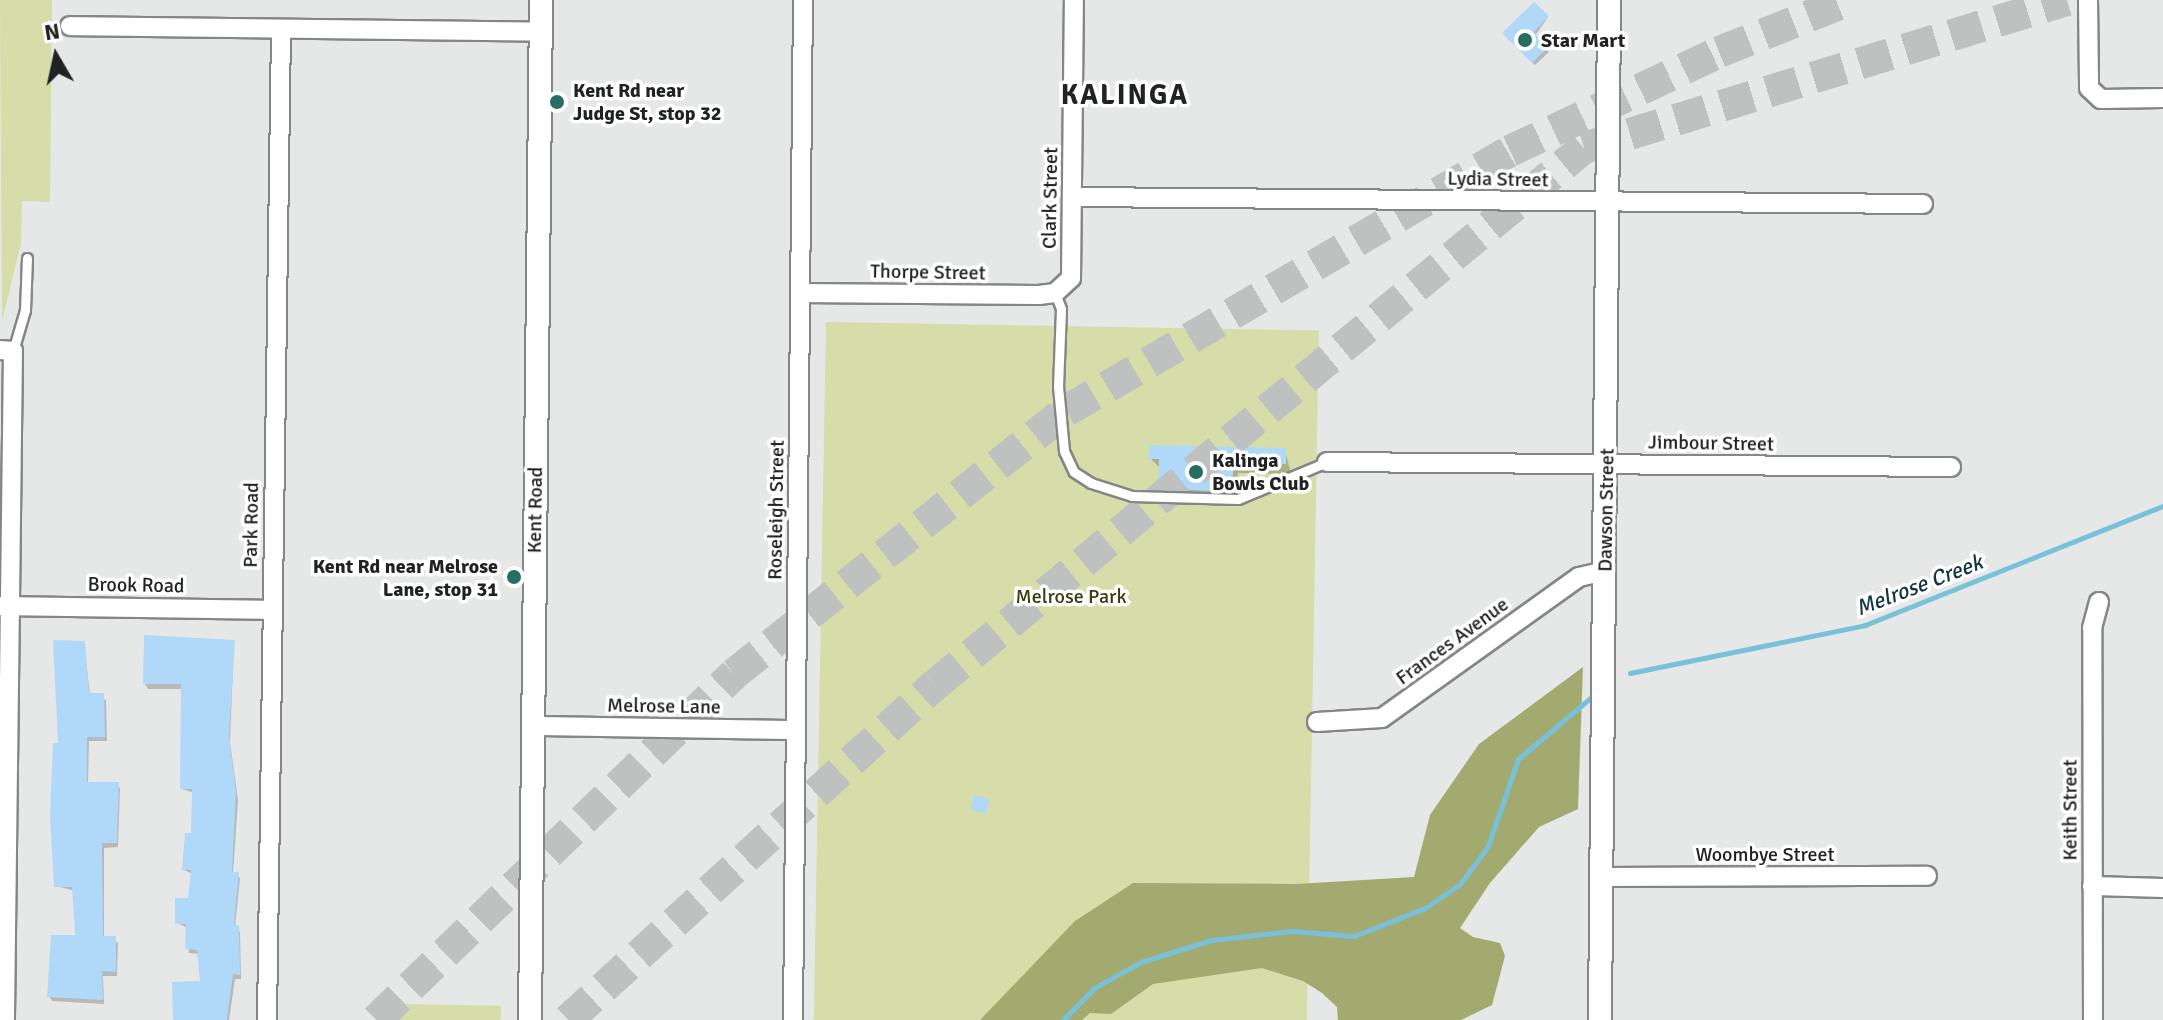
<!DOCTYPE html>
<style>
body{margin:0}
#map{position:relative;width:2163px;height:1020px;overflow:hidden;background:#e6e7e7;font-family:Signika,sans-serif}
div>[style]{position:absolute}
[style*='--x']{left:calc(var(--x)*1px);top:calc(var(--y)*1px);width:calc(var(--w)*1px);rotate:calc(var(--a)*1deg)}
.green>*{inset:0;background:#d6dda8;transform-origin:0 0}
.forest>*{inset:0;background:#a3aa70}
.shadow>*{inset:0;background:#0003}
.stream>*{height:5px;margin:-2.5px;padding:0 2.5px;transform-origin:2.5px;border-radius:2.5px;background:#79c1d9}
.building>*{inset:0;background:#afd8f9;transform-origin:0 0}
.motorway-tunnel>*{height:32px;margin-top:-16px;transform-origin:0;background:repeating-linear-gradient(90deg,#bfc0c0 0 32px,transparent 0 48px)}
.roads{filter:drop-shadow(2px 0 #858687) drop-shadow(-2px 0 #858687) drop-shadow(0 2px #858687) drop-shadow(0 -2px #858687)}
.service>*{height:9px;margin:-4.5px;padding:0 4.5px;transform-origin:4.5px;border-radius:4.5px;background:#fff}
.minor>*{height:18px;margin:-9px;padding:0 9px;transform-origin:9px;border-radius:9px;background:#fff}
.tertiary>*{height:22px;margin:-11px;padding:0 11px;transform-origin:11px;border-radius:11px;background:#fff}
.dots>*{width:22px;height:22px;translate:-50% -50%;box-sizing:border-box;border:4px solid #fff;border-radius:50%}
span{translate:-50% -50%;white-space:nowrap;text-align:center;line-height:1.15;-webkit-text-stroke:7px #fff;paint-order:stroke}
.poi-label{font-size:20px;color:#212222;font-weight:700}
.left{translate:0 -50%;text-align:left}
.right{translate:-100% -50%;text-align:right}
.street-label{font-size:20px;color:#212222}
.park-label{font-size:20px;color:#373b0d}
.water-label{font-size:22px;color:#12353f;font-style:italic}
.district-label{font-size:28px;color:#212222;font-weight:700;letter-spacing:2px}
.north{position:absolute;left:16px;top:16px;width:80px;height:80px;-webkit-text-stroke:6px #fff;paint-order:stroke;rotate:351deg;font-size:22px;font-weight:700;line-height:32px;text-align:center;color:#212222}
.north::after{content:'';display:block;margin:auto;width:28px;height:36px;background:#212222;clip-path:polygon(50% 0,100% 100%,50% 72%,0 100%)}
</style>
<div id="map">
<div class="green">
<div style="clip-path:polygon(0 0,52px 0,50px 202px,22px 201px,21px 244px,2px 321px)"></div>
<div style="left:826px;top:322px;width:493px;height:698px;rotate:1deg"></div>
<div style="left:398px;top:1004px;width:103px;height:16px;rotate:1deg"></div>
</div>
<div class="forest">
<div style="clip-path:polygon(1583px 667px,1578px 809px,1539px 827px,1490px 883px,1460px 928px,1473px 937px,1500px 943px,1505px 956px,1492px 1005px,1461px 1020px,1338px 1020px,1337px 1007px,1322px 993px,1303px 981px,1262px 968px,1153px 984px,1111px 1014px,1090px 1013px,1082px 1020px,980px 1020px,1075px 921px,1133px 883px,1296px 884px,1414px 877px,1430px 815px,1479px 744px)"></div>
</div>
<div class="shadow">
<div style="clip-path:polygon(1548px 17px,1535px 36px,1549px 52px,1535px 65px,1507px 37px)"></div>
<div style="clip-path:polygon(1285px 450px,1291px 474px,1238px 473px,1238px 490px,1222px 490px,1221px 501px,1166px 499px,1160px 489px,1161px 469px,1150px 458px)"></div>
<div style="clip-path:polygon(234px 642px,230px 742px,238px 800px,233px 874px,240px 878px,235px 927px,240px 932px,241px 979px,235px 979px,229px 1020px,175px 1020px,202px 983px,200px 954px,189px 953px,188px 928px,177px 923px,190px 901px,193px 874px,184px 870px,193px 836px,194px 793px,182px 789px,183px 689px,148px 689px,145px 684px)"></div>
<div style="clip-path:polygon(84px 643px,90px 695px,106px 700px,107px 741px,89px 741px,88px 784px,118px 784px,120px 789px,118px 847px,104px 848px,104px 938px,118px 943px,117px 976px,103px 976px,104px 1004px,52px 1001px,49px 996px,77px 937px,75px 891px,56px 886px,60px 745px)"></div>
</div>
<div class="stream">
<div style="--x:1630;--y:673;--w:240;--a:-11.5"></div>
<div style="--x:1865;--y:625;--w:321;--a:-21.8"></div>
<div style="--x:1063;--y:1020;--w:45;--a:-45.9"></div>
<div style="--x:1094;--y:988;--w:54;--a:-29"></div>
<div style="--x:1141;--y:962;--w:73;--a:-17.4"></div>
<div style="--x:1211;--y:940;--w:82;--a:-6.3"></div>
<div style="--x:1293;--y:931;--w:61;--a:4.7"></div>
<div style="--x:1354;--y:936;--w:76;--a:-21.5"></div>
<div style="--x:1425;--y:908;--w:42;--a:-34.4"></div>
<div style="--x:1460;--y:884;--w:47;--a:-53.6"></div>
<div style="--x:1488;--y:846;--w:92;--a:-71"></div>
<div style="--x:1518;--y:759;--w:101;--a:-40.2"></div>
</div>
<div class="building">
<div style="clip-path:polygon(1534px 2px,1549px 16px,1534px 32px,1548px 47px,1532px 63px,1502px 33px)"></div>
<div style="clip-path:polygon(1149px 445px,1286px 448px,1286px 464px,1233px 463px,1233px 480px,1217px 480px,1216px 491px,1158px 489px,1159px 459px,1148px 459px)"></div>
<div style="clip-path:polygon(144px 635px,235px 640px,229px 735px,236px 793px,232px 872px,239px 872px,234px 925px,239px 925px,240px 975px,233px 974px,227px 1020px,173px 1020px,172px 982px,200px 981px,197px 950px,185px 949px,186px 924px,175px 924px,175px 898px,188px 898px,191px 870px,182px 870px,185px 833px,191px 833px,192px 789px,180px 789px,181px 684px,143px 684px)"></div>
<div style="clip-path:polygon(53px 640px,85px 641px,89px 693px,104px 693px,105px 737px,87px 737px,87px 782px,119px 782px,117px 843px,102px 843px,103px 936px,116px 936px,116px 972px,102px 971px,103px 1000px,47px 997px,51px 935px,75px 935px,72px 887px,54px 887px,50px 815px,53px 743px,58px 743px)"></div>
<div style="left:974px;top:795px;width:16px;height:15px;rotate:14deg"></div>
</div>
<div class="motorway-tunnel">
<div style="--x:376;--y:1020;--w:498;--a:-44"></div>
<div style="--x:734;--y:674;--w:424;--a:-38.4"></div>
<div style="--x:1066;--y:411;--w:515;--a:-30.35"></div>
<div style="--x:1510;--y:151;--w:231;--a:-25.3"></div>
<div style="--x:1719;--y:52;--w:141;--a:-21.7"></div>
<div style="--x:568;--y:1020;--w:497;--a:-42.4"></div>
<div style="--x:935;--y:685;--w:842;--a:-39.61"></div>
<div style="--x:1584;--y:148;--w:505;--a:-17.04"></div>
</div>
<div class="roads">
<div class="service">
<div style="--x:1055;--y:293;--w:17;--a:69"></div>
<div style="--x:1061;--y:309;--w:77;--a:92.2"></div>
<div style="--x:1058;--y:386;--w:65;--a:84.7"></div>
<div style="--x:1064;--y:451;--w:23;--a:65"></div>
<div style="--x:1074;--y:472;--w:20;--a:33"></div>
<div style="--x:1091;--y:483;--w:43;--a:17.6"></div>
<div style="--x:1132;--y:496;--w:106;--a:1.6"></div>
<div style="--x:1238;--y:499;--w:96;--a:-22.6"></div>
<div style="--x:13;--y:351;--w:43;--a:-73.7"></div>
<div style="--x:25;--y:310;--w:52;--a:-87.8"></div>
</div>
<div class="minor">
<div style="--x:2088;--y:0;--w:88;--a:89.3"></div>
<div style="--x:2089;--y:88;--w:16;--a:43"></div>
<div style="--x:2101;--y:99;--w:62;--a:-0.9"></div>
<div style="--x:70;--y:26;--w:470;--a:0.7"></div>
<div style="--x:1072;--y:197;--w:851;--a:0.47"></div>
<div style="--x:800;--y:293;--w:239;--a:0.5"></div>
<div style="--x:1039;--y:295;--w:16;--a:-7"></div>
<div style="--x:1055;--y:293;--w:22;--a:-43"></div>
<div style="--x:1071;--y:278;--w:278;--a:-89.4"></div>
<div style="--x:0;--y:350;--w:13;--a:4"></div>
<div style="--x:13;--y:351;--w:669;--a:90.69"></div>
<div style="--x:1327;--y:462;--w:624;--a:0.46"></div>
<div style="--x:0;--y:606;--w:272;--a:0.8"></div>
<div style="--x:1317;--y:722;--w:65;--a:-3.5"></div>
<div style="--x:1382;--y:718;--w:242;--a:-35.6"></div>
<div style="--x:1579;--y:577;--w:27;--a:-13"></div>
<div style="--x:533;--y:726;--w:262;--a:0.9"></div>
<div style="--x:1603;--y:877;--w:324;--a:-0.2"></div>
<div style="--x:2092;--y:886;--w:71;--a:1.6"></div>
<div style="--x:267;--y:1020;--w:988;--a:-89.19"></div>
<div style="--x:793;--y:1020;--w:1020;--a:-89.44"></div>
<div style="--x:2093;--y:1020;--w:392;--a:-90.1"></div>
<div style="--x:2092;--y:628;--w:27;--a:-75"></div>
</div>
<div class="tertiary">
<div style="--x:530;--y:1020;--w:1020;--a:-89.38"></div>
<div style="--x:1600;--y:1020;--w:1020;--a:-89.49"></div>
</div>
</div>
<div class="dots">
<div style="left:1525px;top:40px;background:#276d62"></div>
<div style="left:557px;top:102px;background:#276d62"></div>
<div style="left:1196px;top:472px;background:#276d62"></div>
<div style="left:514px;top:577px;background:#276d62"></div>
</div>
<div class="poi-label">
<span class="left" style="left:1541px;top:40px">Star Mart</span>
<span class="left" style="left:573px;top:102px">Kent Rd near<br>Judge St, stop 32</span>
<span class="left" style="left:1212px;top:472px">Kalinga<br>Bowls Club</span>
<span class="right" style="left:498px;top:578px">Kent Rd near Melrose<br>Lane, stop 31</span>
</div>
<div class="street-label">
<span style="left:1498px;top:179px;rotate:1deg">Lydia Street</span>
<span style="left:1050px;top:198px;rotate:-89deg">Clark Street</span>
<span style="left:928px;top:272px;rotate:1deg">Thorpe Street</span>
<span style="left:1711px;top:443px;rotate:1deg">Jimbour Street</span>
<span style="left:535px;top:510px;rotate:-89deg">Kent Road</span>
<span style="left:776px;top:510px;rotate:-89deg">Roseleigh Street</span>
<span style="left:1606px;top:510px;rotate:-89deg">Dawson Street</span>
<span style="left:251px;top:525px;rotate:-89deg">Park Road</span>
<span style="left:136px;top:585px;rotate:1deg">Brook Road</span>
<span style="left:1452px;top:641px;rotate:-36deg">Frances Avenue</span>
<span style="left:664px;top:706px;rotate:1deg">Melrose Lane</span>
<span style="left:2070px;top:810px;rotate:-90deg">Keith Street</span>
<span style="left:1765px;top:854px">Woombye Street</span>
</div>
<div class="park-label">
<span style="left:1071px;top:596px">Melrose Park</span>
</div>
<div class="water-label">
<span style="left:1919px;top:585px;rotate:-21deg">Melrose Creek</span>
</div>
<div class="district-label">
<span style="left:1125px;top:95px">KALINGA</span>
</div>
<div class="north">N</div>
</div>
